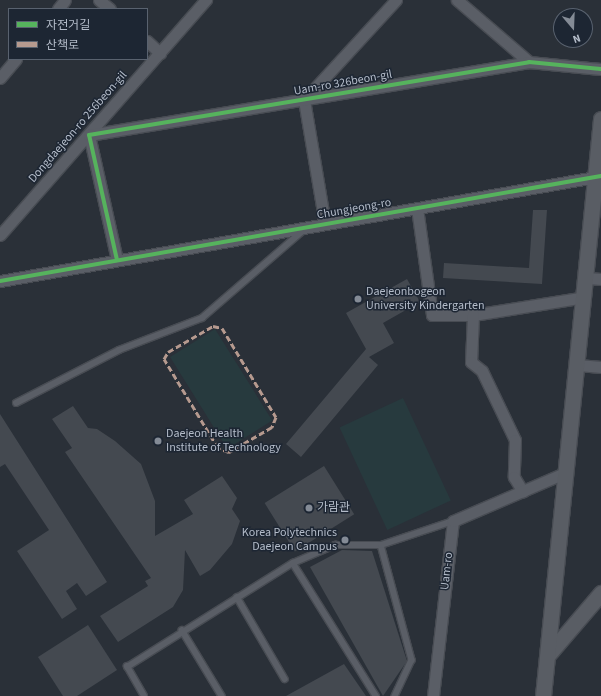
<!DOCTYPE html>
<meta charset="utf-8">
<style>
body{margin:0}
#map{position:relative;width:601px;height:696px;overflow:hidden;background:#2a3038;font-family:"Source Sans 3","Noto Sans KR",sans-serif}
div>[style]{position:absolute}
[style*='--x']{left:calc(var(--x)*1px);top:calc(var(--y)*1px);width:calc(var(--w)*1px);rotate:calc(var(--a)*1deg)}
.green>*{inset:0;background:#273a3e;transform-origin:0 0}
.building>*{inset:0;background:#444950;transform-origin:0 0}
.roads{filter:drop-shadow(1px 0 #484c53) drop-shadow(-1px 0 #484c53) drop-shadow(0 1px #484c53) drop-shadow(0 -1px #484c53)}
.lane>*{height:5.5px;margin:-2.75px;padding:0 2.75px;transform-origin:2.75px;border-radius:2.75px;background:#5a5e66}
.street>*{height:11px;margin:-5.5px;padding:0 5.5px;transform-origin:5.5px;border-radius:5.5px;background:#5a5e66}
.secondary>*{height:15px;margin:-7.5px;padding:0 7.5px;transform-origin:7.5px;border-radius:7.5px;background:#595d64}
.quiet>*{height:3px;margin-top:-1.5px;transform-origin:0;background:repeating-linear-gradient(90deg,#b69a8f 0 6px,transparent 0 9px)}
.cycleway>*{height:4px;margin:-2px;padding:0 2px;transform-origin:2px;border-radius:2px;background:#56b35d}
.dots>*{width:11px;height:11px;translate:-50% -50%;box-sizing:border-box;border:2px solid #1d2633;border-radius:50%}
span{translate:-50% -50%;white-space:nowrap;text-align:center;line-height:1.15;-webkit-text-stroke:3px #1d2633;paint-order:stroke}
.street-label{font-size:12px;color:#b4bcc9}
.poi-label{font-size:12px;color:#b4bcc9}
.left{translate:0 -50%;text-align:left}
.right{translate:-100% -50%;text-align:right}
.legend{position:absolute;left:8px;top:8px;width:140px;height:52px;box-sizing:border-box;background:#1d2633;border:1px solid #59626f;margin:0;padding:5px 7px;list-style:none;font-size:12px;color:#b4bcc9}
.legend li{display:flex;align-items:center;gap:8px;height:20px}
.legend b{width:20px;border:1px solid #59626f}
.north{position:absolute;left:553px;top:8px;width:40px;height:40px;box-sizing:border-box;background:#1d2633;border:1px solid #59626f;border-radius:50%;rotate:161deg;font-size:11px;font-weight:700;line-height:16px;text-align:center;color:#b4bcc9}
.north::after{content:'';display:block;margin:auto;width:14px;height:18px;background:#848b96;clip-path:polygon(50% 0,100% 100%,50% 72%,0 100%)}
</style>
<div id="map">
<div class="green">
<div style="left:215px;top:329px;width:108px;height:53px;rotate:58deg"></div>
<div style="left:403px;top:398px;width:113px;height:70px;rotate:65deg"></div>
</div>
<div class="building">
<div style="clip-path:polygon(533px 210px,547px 210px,542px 284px,443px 278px,444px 263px,529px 268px)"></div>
<div style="clip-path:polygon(407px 279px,420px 302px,383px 323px,394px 343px,369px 357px,378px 365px,301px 457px,286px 444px,366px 349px,346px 313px)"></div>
<div style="clip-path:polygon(73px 406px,88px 428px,97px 429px,115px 441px,141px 464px,155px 501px,155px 536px,193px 514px,184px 500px,222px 476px,237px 498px,232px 509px,240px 521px,232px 544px,210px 570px,200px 576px,185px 550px,183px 590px,173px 607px,118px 642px,100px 616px,148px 586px,145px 581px,151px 578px,65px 452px,72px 448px,52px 419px)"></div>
<div style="clip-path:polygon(0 414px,107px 582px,86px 596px,77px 583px,66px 591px,77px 609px,62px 619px,17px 551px,49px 530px,5px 464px,0 467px)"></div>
<div style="left:324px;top:466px;width:57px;height:70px;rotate:58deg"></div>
<div style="clip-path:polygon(342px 550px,372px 551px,407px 661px,383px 696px,310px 567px)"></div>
<div style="clip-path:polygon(88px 625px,117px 670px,77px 696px,63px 696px,38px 657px)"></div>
<div style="clip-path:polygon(344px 664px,366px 696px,286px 696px)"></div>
</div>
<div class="roads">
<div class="lane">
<div style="--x:16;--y:403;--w:116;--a:-27.2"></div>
<div style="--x:119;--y:350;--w:89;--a:-21.1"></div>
<div style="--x:202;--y:318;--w:135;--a:-40.8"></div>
<div style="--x:381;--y:545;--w:119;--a:74.9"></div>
<div style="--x:412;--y:660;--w:40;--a:115"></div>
<div style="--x:293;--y:563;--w:157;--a:58"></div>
<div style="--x:237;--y:597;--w:95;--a:59.7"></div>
<div style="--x:182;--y:630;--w:77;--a:58.8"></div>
<div style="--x:144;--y:696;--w:34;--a:-120"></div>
<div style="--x:127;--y:667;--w:196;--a:-32.1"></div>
<div style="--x:293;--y:563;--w:46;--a:-23.2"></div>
<div style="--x:335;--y:545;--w:46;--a:0"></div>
<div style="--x:381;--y:545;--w:76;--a:-18.4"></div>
</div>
<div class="street">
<div style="--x:99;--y:0;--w:14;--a:39"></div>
<div style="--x:457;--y:0;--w:95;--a:40.7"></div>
<div style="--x:58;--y:9;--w:11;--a:-52"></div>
<div style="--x:147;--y:41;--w:18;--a:43"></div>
<div style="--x:0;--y:78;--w:25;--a:-50"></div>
<div style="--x:417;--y:208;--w:108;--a:82"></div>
<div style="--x:432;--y:315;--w:41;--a:0"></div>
<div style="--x:473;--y:315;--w:113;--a:-9.1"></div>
<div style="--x:325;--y:224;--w:126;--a:-99.6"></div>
<div style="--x:304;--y:100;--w:136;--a:-47.4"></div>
<div style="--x:0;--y:235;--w:313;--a:-48.8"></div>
<div style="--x:117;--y:260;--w:128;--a:-102.6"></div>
<div style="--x:89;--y:135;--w:446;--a:-9.4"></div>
<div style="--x:529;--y:62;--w:72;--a:5.6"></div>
<div style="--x:587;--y:278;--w:14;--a:4"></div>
<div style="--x:0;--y:281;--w:610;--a:-9.91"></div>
<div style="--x:473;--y:315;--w:47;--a:92.4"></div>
<div style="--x:471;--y:362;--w:14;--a:39"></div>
<div style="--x:482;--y:371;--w:76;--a:64.4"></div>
<div style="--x:515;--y:440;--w:37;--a:92"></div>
<div style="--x:514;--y:477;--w:17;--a:59"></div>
<div style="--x:578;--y:365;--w:23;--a:5"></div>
<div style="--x:433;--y:696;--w:176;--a:-83.5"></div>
<div style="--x:453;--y:521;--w:124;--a:-23.3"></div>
</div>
<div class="secondary">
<div style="--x:548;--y:655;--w:82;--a:-49.5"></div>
<div style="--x:543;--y:696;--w:580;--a:-84.26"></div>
</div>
</div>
<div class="quiet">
<div style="--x:213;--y:326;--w:9;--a:13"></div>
<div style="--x:222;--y:328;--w:104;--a:58.8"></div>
<div style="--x:276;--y:417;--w:11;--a:112"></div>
<div style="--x:272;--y:427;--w:50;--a:149.8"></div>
<div style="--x:229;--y:452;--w:12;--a:-160"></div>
<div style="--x:218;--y:448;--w:104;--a:-121.2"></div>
<div style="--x:164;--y:359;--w:8;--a:-60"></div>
<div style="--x:168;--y:352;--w:52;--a:-30"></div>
</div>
<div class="cycleway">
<div style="--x:117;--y:260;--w:128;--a:-102.6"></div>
<div style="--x:89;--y:135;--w:446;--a:-9.4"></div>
<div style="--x:529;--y:62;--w:72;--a:5.6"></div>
<div style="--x:0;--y:281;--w:610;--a:-9.91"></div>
</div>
<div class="dots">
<div style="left:358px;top:299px;background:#848b96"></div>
<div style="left:158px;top:441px;background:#848b96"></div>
<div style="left:309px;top:508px;background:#848b96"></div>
<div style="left:345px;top:540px;background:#848b96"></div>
</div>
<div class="street-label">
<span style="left:343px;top:83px;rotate:-10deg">Uam-ro 326beon-gil</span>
<span style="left:78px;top:127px;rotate:-49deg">Dongdaejeon-ro 256beon-gil</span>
<span style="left:354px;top:209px;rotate:-10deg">Chungjeong-ro</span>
<span style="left:447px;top:571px;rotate:-84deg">Uam-ro</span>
</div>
<div class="poi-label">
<span class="left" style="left:366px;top:299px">Daejeonbogeon<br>University Kindergarten</span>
<span class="left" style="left:166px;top:441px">Daejeon Health<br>Institute of Technology</span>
<span class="left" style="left:317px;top:508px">가람관</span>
<span class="right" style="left:337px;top:540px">Korea Polytechnics<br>Daejeon Campus</span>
</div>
<ul class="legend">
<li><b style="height:5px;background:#56b35d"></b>자전거길</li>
<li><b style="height:5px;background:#b69a8f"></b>산책로</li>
</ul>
<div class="north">N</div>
</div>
